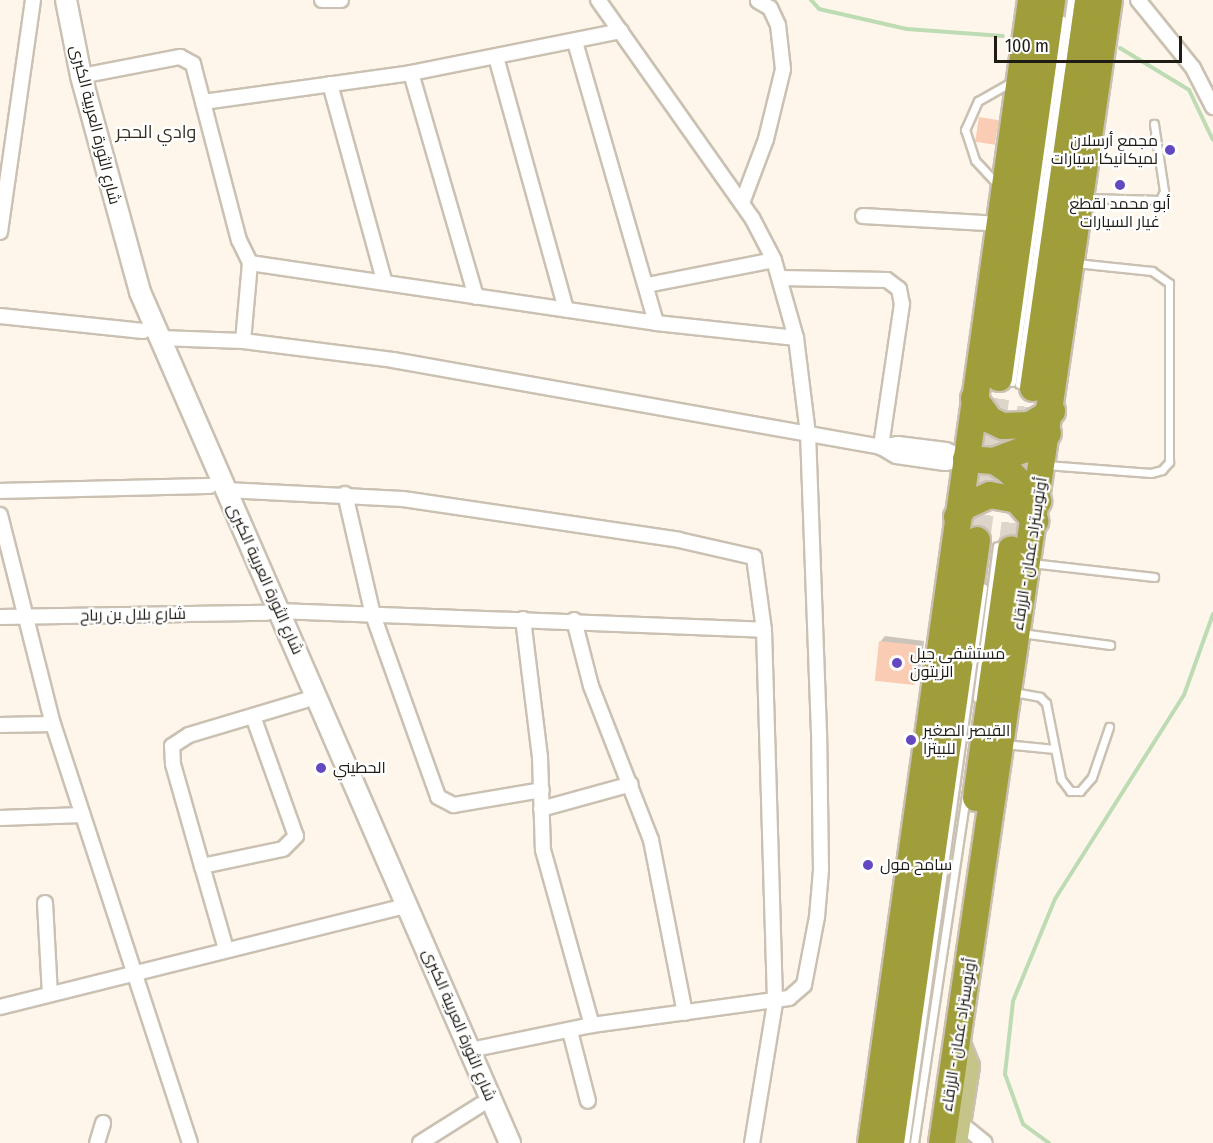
<!DOCTYPE html>
<meta charset="utf-8">
<style>
body{margin:0}
#map{position:relative;width:1213px;height:1143px;overflow:hidden;background:#fef6ea;font-family:"Fira Sans Condensed",Cairo,sans-serif}
div>[style]{position:absolute}
[style*='--x']{left:calc(var(--x)*1px);top:calc(var(--y)*1px);width:calc(var(--w)*1px);rotate:calc(var(--a)*1deg)}
.shadow>*{inset:0;background:#0003}
.stream>*{height:4px;margin:-2px;padding:0 2px;transform-origin:2px;border-radius:2px;background:#bedcb4}
.building>*{inset:0;background:#fbccb4;transform-origin:0 0}
.highway-tunnel>*{height:26px;margin-top:-13px;transform-origin:0;background:repeating-linear-gradient(90deg,#ddd5ca 0 26px,transparent 0 39px)}
.roads{filter:drop-shadow(2px 0 #cac1b2) drop-shadow(-2px 0 #cac1b2) drop-shadow(0 2px #cac1b2) drop-shadow(0 -2px #cac1b2)}
.lane>*{height:7px;margin:-3.5px;padding:0 3.5px;transform-origin:3.5px;border-radius:3.5px;background:#fff}
.street>*{height:14px;margin:-7px;padding:0 7px;transform-origin:7px;border-radius:7px;background:#fff}
.secondary>*{height:20px;margin:-10px;padding:0 10px;transform-origin:10px;border-radius:10px;background:#fff}
.primary>*{height:22px;margin:-11px;padding:0 11px;transform-origin:11px;border-radius:11px;background:#c6c589}
.highway>*{height:26px;margin:-13px;padding:0 13px;transform-origin:13px;border-radius:13px;background:#a09e3a}
.dots>*{width:16px;height:16px;translate:-50% -50%;box-sizing:border-box;border:3px solid #fff;border-radius:50%}
span{translate:-50% -50%;white-space:nowrap;text-align:center;line-height:1.15;-webkit-text-stroke:4.5px #fff;paint-order:stroke}
.street-label{font-size:16px;color:#1f1c16}
.poi-label{font-size:16px;color:#1f1c16}
.right{translate:-100% -50%;text-align:right}
.left{translate:0 -50%;text-align:left}
.neighbourhood-label{font-size:18px;color:#362e23}
.scale{position:absolute;left:994px;top:36px;width:188px;height:27px;box-sizing:border-box;border:3px solid #1f1c16;border-top:0;padding-left:8px;font-size:18px;line-height:21px;white-space:nowrap;color:#1f1c16;-webkit-text-stroke:4px #fff;paint-order:stroke}
</style>
<div id="map">
<div class="shadow">
<div style="clip-path:polygon(885px 636px,924px 641px,920px 679px,914px 684px,880px 642px)"></div>
</div>
<div class="stream">
<div style="--x:811;--y:0;--w:12;--a:48"></div>
<div style="--x:819;--y:9;--w:90;--a:12.8"></div>
<div style="--x:907;--y:29;--w:96;--a:4.2"></div>
<div style="--x:1120;--y:48;--w:81;--a:31.3"></div>
<div style="--x:1189;--y:90;--w:55;--a:64.4"></div>
<div style="--x:1049;--y:1143;--w:32;--a:-144"></div>
<div style="--x:1023;--y:1124;--w:53;--a:-109.8"></div>
<div style="--x:1005;--y:1074;--w:73;--a:-83.7"></div>
<div style="--x:1013;--y:1001;--w:110;--a:-67.6"></div>
<div style="--x:1055;--y:899;--w:241;--a:-57.7"></div>
<div style="--x:1184;--y:695;--w:86;--a:-70.3"></div>
</div>
<div class="building">
<div style="left:979px;top:117px;width:20px;height:25px;rotate:9deg"></div>
<div style="left:879px;top:641px;width:40px;height:40px;rotate:6deg"></div>
</div>
<div class="highway-tunnel">
<div style="--x:977;--y:540;--w:163;--a:-82.3"></div>
<div style="--x:1011;--y:549;--w:162;--a:-82.2"></div>
</div>
<div class="roads">
<div class="lane">
<div style="--x:999;--y:186;--w:35;--a:-133"></div>
<div style="--x:975;--y:160;--w:32;--a:-108"></div>
<div style="--x:965;--y:130;--w:32;--a:-66"></div>
<div style="--x:978;--y:101;--w:43;--a:-29.6"></div>
<div style="--x:1085;--y:198;--w:75;--a:1.5"></div>
<div style="--x:1160;--y:200;--w:10;--a:-66"></div>
<div style="--x:1164;--y:191;--w:68;--a:-98.5"></div>
<div style="--x:1012;--y:382;--w:366;--a:-82.2"></div>
<div style="--x:1019;--y:384;--w:388;--a:-82.3"></div>
<div style="--x:1046;--y:465;--w:105;--a:4.4"></div>
<div style="--x:1151;--y:473;--w:11;--a:-15"></div>
<div style="--x:1162;--y:470;--w:11;--a:-49"></div>
<div style="--x:1169;--y:462;--w:179;--a:-90"></div>
<div style="--x:1169;--y:283;--w:21;--a:-145"></div>
<div style="--x:1152;--y:271;--w:77;--a:-174.1"></div>
<div style="--x:1031;--y:563;--w:124;--a:6.5"></div>
<div style="--x:1021;--y:633;--w:90;--a:7.7"></div>
<div style="--x:1013;--y:692;--w:27;--a:10"></div>
<div style="--x:1040;--y:697;--w:8;--a:45"></div>
<div style="--x:1046;--y:703;--w:77;--a:78.8"></div>
<div style="--x:1061;--y:779;--w:15;--a:53"></div>
<div style="--x:1070;--y:791;--w:10;--a:0"></div>
<div style="--x:1080;--y:791;--w:18;--a:-49"></div>
<div style="--x:1092;--y:777;--w:53;--a:-71.2"></div>
<div style="--x:977;--y:698;--w:153;--a:-82.5"></div>
<div style="--x:1004;--y:744;--w:51;--a:5.6"></div>
<div style="--x:905;--y:1143;--w:561;--a:-82.01"></div>
<div style="--x:914;--y:1143;--w:352;--a:-81.5"></div>
</div>
<div class="street">
<div style="--x:322;--y:0;--w:19;--a:0"></div>
<div style="--x:1138;--y:0;--w:87;--a:51"></div>
<div style="--x:1193;--y:68;--w:44;--a:62.9"></div>
<div style="--x:575;--y:42;--w:292;--a:73.9"></div>
<div style="--x:496;--y:57;--w:262;--a:74.5"></div>
<div style="--x:411;--y:73;--w:233;--a:73.8"></div>
<div style="--x:81;--y:76;--w:101;--a:-10.9"></div>
<div style="--x:180;--y:57;--w:15;--a:28"></div>
<div style="--x:193;--y:64;--w:182;--a:75.4"></div>
<div style="--x:239;--y:240;--w:25;--a:64"></div>
<div style="--x:250;--y:263;--w:78;--a:95.1"></div>
<div style="--x:330;--y:84;--w:206;--a:74.6"></div>
<div style="--x:203;--y:102;--w:210;--a:-7.9"></div>
<div style="--x:411;--y:73;--w:214;--a:-11.3"></div>
<div style="--x:742;--y:203;--w:68;--a:-69.4"></div>
<div style="--x:766;--y:139;--w:72;--a:-76.3"></div>
<div style="--x:783;--y:69;--w:44;--a:-96.5"></div>
<div style="--x:778;--y:25;--w:19;--a:-115"></div>
<div style="--x:770;--y:8;--w:14;--a:-150"></div>
<div style="--x:863;--y:216;--w:137;--a:3.3"></div>
<div style="--x:0;--y:232;--w:234;--a:-81.9"></div>
<div style="--x:250;--y:263;--w:410;--a:8.4"></div>
<div style="--x:656;--y:323;--w:141;--a:6.1"></div>
<div style="--x:780;--y:278;--w:107;--a:1.1"></div>
<div style="--x:887;--y:280;--w:15;--a:37"></div>
<div style="--x:899;--y:289;--w:15;--a:79"></div>
<div style="--x:902;--y:304;--w:145;--a:98.4"></div>
<div style="--x:647;--y:285;--w:129;--a:-11.1"></div>
<div style="--x:0;--y:316;--w:144;--a:6"></div>
<div style="--x:160;--y:338;--w:83;--a:2.1"></div>
<div style="--x:243;--y:341;--w:151;--a:7.2"></div>
<div style="--x:393;--y:360;--w:496;--a:10.1"></div>
<div style="--x:881;--y:447;--w:17;--a:-10"></div>
<div style="--x:898;--y:444;--w:48;--a:7.1"></div>
<div style="--x:946;--y:450;--w:22;--a:24"></div>
<div style="--x:966;--y:459;--w:21;--a:169"></div>
<div style="--x:945;--y:463;--w:49;--a:-171.9"></div>
<div style="--x:896;--y:456;--w:17;--a:-149"></div>
<div style="--x:226;--y:490;--w:177;--a:2.9"></div>
<div style="--x:403;--y:499;--w:279;--a:8.4"></div>
<div style="--x:679;--y:540;--w:77;--a:12.8"></div>
<div style="--x:754;--y:557;--w:74;--a:82.2"></div>
<div style="--x:764;--y:630;--w:373;--a:88.3"></div>
<div style="--x:775;--y:1003;--w:142;--a:99.3"></div>
<div style="--x:0;--y:491;--w:210;--a:-1.4"></div>
<div style="--x:345;--y:494;--w:124;--a:77"></div>
<div style="--x:373;--y:615;--w:193;--a:70.3"></div>
<div style="--x:438;--y:797;--w:18;--a:27"></div>
<div style="--x:454;--y:805;--w:89;--a:-9.7"></div>
<div style="--x:0;--y:515;--w:216;--a:75.8"></div>
<div style="--x:53;--y:724;--w:441;--a:71.9"></div>
<div style="--x:278;--y:611;--w:486;--a:2.2"></div>
<div style="--x:0;--y:617;--w:267;--a:-0.9"></div>
<div style="--x:523;--y:619;--w:139;--a:83"></div>
<div style="--x:540;--y:757;--w:93;--a:88.2"></div>
<div style="--x:543;--y:850;--w:182;--a:74.4"></div>
<div style="--x:574;--y:620;--w:68;--a:75.6"></div>
<div style="--x:591;--y:686;--w:165;--a:68.7"></div>
<div style="--x:651;--y:840;--w:176;--a:78.9"></div>
<div style="--x:254;--y:719;--w:124;--a:70.3"></div>
<div style="--x:296;--y:836;--w:18;--a:135"></div>
<div style="--x:283;--y:849;--w:83;--a:168.1"></div>
<div style="--x:202;--y:866;--w:106;--a:-105.9"></div>
<div style="--x:173;--y:764;--w:18;--a:-93"></div>
<div style="--x:172;--y:746;--w:20;--a:-33"></div>
<div style="--x:189;--y:735;--w:122;--a:-16.7"></div>
<div style="--x:0;--y:725;--w:53;--a:-1.1"></div>
<div style="--x:541;--y:809;--w:93;--a:-15.5"></div>
<div style="--x:0;--y:818;--w:82;--a:-2.1"></div>
<div style="--x:202;--y:866;--w:86;--a:73.9"></div>
<div style="--x:45;--y:903;--w:91;--a:86.9"></div>
<div style="--x:0;--y:1007;--w:421;--a:-14"></div>
<div style="--x:570;--y:1031;--w:72;--a:75.6"></div>
<div style="--x:470;--y:1050;--w:125;--a:-11.6"></div>
<div style="--x:592;--y:1025;--w:199;--a:-7.8"></div>
<div style="--x:789;--y:998;--w:20;--a:-41"></div>
<div style="--x:804;--y:985;--w:69;--a:-79.2"></div>
<div style="--x:817;--y:917;--w:47;--a:-85.1"></div>
<div style="--x:821;--y:870;--w:137;--a:-90.8"></div>
<div style="--x:819;--y:733;--w:299;--a:-92.1"></div>
<div style="--x:808;--y:434;--w:97;--a:-97.1"></div>
<div style="--x:796;--y:338;--w:81;--a:-105.8"></div>
<div style="--x:774;--y:260;--w:47;--a:-117.6"></div>
<div style="--x:752;--y:218;--w:267;--a:-125.2"></div>
<div style="--x:959;--y:1122;--w:33;--a:39"></div>
<div style="--x:97;--y:1143;--w:21;--a:-73"></div>
<div style="--x:420;--y:1143;--w:71;--a:-32.3"></div>
</div>
<div class="secondary">
<div style="--x:66;--y:0;--w:77;--a:78.8"></div>
<div style="--x:81;--y:76;--w:224;--a:74.7"></div>
<div style="--x:140;--y:292;--w:928;--a:66.5"></div>
</div>
<div class="primary">
<div style="--x:956;--y:1143;--w:78;--a:-81.1"></div>
<div style="--x:968;--y:1066;--w:27;--a:-112"></div>
</div>
<div class="highway">
<div style="--x:999;--y:378;--w:382;--a:-82"></div>
<div style="--x:1033;--y:388;--w:392;--a:-81.9"></div>
<div style="--x:974;--y:398;--w:27;--a:54"></div>
<div style="--x:990;--y:420;--w:14;--a:25"></div>
<div style="--x:1003;--y:426;--w:27;--a:-2"></div>
<div style="--x:1030;--y:425;--w:26;--a:-32"></div>
<div style="--x:966;--y:459;--w:28;--a:4"></div>
<div style="--x:994;--y:461;--w:15;--a:32"></div>
<div style="--x:1007;--y:469;--w:45;--a:45.9"></div>
<div style="--x:994;--y:461;--w:31;--a:-21"></div>
<div style="--x:1023;--y:450;--w:30;--a:-34"></div>
<div style="--x:957;--y:517;--w:14;--a:-54"></div>
<div style="--x:965;--y:506;--w:27;--a:-24"></div>
<div style="--x:990;--y:495;--w:27;--a:10"></div>
<div style="--x:1017;--y:500;--w:28;--a:49"></div>
<div style="--x:976;--y:798;--w:251;--a:-82"></div>
<div style="--x:871;--y:1143;--w:1154;--a:-82.03"></div>
<div style="--x:891;--y:1143;--w:609;--a:-81.88"></div>
<div style="--x:942;--y:1143;--w:1155;--a:-81.69"></div>
</div>
</div>
<div class="dots">
<div style="left:1170px;top:150px;background:#6348c1"></div>
<div style="left:1120px;top:185px;background:#6348c1"></div>
<div style="left:897px;top:663px;background:#6348c1"></div>
<div style="left:911px;top:740px;background:#6348c1"></div>
<div style="left:321px;top:768px;background:#6348c1"></div>
<div style="left:868px;top:865px;background:#6348c1"></div>
</div>
<div class="street-label">
<span style="left:95px;top:125px;rotate:76deg">شارع الثورة العربية الكبرى</span>
<span style="left:1030px;top:554px;rotate:-81deg">أوتوستراد عمان - الزرقاء</span>
<span style="left:265px;top:579px;rotate:66deg">شارع الثورة العربية الكبرى</span>
<span style="left:133px;top:615px;rotate:-1deg">شارع بلال بن رباح</span>
<span style="left:459px;top:1025px;rotate:67deg">شارع الثورة العربية الكبرى</span>
<span style="left:959px;top:1035px;rotate:-81deg">أوتوستراد عمان - الزرقاء</span>
</div>
<div class="poi-label">
<span class="right" style="left:1158px;top:150px">مجمع أرسلان<br>لميكانيكا سيارات</span>
<span style="left:1120px;top:213px">أبو محمد لقطع<br>غيار السيارات</span>
<span class="left" style="left:910px;top:663px">مستشفى جيل<br>الزيتون</span>
<span class="left" style="left:923px;top:740px">القيصر الصغير<br>للبيتزا</span>
<span class="left" style="left:333px;top:768px">الحطيني</span>
<span class="left" style="left:880px;top:865px">سامح مول</span>
</div>
<div class="neighbourhood-label">
<span style="left:156px;top:132px">وادي الحجر</span>
</div>
<div class="scale">100 m</div>
</div>
